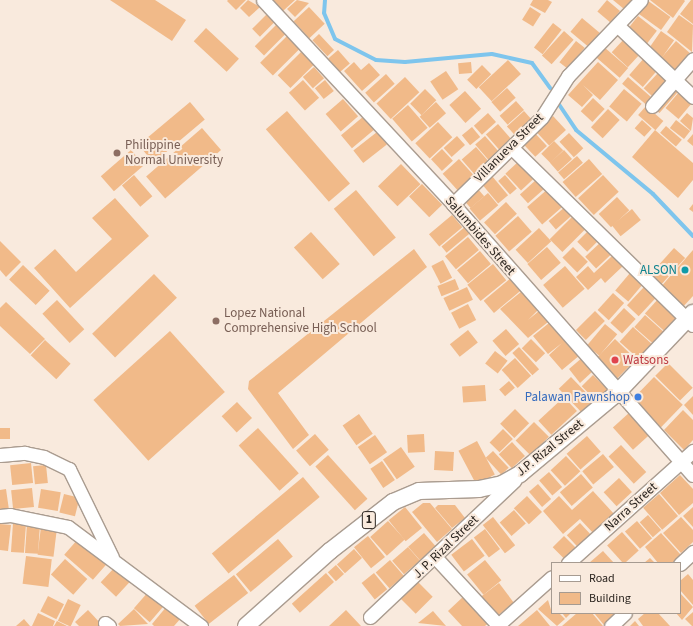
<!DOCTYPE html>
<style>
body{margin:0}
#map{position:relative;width:693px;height:626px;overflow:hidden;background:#f9eadd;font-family:"Source Sans 3",sans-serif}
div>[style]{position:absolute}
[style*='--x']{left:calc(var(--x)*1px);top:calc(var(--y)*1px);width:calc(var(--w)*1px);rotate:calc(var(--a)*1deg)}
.stream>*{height:4px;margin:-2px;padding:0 2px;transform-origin:2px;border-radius:2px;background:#7ec5ed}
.building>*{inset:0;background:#f1ba89;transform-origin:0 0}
.roads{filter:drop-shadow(1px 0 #aa9c90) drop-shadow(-1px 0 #aa9c90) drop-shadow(0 1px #aa9c90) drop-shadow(0 -1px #aa9c90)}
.minor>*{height:13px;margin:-6.5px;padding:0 6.5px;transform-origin:6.5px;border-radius:6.5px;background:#fff}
.major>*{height:16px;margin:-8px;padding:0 8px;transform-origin:8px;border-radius:8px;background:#fff}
.dots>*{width:11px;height:11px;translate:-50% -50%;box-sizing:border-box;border:2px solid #f9eadd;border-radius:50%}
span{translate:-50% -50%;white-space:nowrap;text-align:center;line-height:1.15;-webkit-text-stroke:4px #f9eadd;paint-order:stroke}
.shield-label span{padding:1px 3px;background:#f9eadd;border:1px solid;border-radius:3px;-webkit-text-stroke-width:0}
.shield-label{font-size:12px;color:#2a241f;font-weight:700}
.education-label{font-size:13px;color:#785e54}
.left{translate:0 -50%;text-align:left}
.street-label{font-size:13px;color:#2a241f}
.culture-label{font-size:13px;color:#0d838f}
.right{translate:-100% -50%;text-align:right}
.health-label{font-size:13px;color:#be3a42}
.shop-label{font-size:13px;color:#366cbe}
.legend{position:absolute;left:551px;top:562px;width:130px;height:52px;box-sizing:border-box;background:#f9eadd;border:1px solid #a69b91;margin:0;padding:5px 7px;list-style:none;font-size:12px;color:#2a241f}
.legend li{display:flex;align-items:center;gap:8px;height:20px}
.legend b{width:20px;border:1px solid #a69b91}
</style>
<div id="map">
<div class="stream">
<div style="--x:325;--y:0;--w:13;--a:94"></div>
<div style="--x:324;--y:13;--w:28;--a:67"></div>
<div style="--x:335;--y:39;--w:46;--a:27.1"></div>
<div style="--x:376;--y:60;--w:29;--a:4"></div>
<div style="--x:405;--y:62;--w:87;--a:-5.3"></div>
<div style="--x:492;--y:54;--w:41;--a:12.7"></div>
<div style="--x:532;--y:63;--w:31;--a:54"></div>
<div style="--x:556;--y:100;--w:36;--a:56"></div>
<div style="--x:576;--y:130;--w:100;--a:39.7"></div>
<div style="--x:653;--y:194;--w:58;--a:46.4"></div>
</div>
<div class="building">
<div style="clip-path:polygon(110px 0,155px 0,186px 20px,172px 41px)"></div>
<div style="clip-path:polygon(246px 0,236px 10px,227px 1px,228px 0)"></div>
<div style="clip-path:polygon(248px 0,260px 7px,249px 17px,240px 8px)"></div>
<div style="clip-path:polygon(273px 0,295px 0,283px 11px)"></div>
<div style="clip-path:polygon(297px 0,309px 3px,295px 17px,287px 9px)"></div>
<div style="clip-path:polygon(533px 0,548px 0,552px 2px,545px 13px,530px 5px)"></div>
<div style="left:607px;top:0;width:17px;height:15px;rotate:40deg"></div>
<div style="clip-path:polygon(613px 0,632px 0,624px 9px)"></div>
<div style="left:647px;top:0;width:29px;height:16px;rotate:36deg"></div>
<div style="clip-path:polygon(650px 0,684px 0,685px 1px,673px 18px)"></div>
<div style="clip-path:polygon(691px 0,693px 0,693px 24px,680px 14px)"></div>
<div style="left:309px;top:7px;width:23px;height:21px;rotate:47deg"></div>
<div style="left:530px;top:7px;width:13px;height:15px;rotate:32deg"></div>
<div style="left:267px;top:14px;width:11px;height:21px;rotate:45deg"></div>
<div style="clip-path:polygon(679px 15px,693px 25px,692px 52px,667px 32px)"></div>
<div style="left:638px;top:16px;width:24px;height:16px;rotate:38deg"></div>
<div style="left:582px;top:18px;width:23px;height:18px;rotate:40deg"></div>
<div style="left:553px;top:23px;width:11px;height:31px;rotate:38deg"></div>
<div style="left:276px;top:25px;width:13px;height:30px;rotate:45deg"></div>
<div style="left:206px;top:28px;width:45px;height:18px;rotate:43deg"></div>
<div style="left:564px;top:31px;width:13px;height:33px;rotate:42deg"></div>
<div style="left:661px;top:31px;width:16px;height:21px;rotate:35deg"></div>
<div style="left:319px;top:34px;width:22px;height:9px;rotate:47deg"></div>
<div style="left:287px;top:36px;width:18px;height:38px;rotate:45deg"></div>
<div style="left:624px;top:39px;width:22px;height:18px;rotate:43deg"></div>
<div style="left:576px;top:41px;width:11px;height:27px;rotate:38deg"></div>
<div style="left:676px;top:41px;width:18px;height:23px;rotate:41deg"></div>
<div style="left:604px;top:47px;width:32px;height:13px;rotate:41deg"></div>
<div style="left:338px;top:50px;width:18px;height:13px;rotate:49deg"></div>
<div style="left:301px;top:52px;width:18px;height:33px;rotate:45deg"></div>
<div style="left:645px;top:57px;width:18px;height:24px;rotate:41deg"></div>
<div style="left:508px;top:60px;width:19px;height:40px;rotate:47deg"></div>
<div style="clip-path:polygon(354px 62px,361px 70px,369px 63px,380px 75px,362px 91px,344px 71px)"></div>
<div style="left:471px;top:62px;width:11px;height:13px;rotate:85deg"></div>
<div style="clip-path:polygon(598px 62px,618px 80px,600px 100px,583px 85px,593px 95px,582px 107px,568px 95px)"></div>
<div style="left:482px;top:65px;width:13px;height:21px;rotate:45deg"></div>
<div style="left:314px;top:67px;width:15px;height:15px;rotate:48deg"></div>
<div style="left:446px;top:71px;width:22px;height:19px;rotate:56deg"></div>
<div style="left:658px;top:73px;width:16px;height:21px;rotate:43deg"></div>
<div style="left:386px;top:74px;width:13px;height:28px;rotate:48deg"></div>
<div style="left:405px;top:77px;width:21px;height:39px;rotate:47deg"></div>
<div style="left:628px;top:77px;width:35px;height:9px;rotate:41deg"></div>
<div style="left:303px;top:80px;width:24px;height:19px;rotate:48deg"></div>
<div style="left:325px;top:80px;width:14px;height:13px;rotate:51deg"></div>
<div style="left:671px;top:86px;width:9px;height:28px;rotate:41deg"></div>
<div style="left:507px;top:88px;width:13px;height:21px;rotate:48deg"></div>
<div style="left:425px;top:89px;width:16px;height:21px;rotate:45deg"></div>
<div style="left:624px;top:89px;width:23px;height:23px;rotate:40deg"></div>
<div style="left:465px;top:91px;width:24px;height:21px;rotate:48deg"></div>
<div style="left:679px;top:92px;width:17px;height:21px;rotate:40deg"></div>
<div style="left:593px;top:98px;width:16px;height:18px;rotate:43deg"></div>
<div style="left:343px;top:99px;width:23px;height:23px;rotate:49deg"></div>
<div style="left:516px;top:101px;width:12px;height:22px;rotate:48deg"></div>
<div style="left:190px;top:102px;width:23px;height:67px;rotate:50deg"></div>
<div style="left:436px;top:102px;width:15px;height:22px;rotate:48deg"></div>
<div style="left:408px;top:105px;width:30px;height:21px;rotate:49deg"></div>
<div style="left:646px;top:106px;width:23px;height:12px;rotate:41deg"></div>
<div style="left:608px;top:109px;width:16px;height:25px;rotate:43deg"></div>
<div style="left:287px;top:111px;width:96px;height:28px;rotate:49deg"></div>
<div style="left:524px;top:111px;width:15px;height:23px;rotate:48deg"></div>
<div style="left:488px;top:113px;width:12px;height:19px;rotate:48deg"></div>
<div style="clip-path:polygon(687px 113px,693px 118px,691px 131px,680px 121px)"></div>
<div style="left:364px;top:116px;width:17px;height:30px;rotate:50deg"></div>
<div style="left:553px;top:116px;width:19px;height:23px;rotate:47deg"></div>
<div style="left:642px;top:120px;width:13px;height:11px;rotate:42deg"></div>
<div style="left:676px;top:120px;width:18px;height:10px;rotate:38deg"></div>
<div style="left:438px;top:122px;width:21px;height:31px;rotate:47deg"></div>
<div style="left:498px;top:124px;width:21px;height:16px;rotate:49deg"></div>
<div style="left:666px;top:126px;width:21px;height:9px;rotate:41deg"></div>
<div style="left:472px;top:127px;width:13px;height:13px;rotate:51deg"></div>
<div style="left:202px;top:128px;width:29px;height:74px;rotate:49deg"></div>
<div style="clip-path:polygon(655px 130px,693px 163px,693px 180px,678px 198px,632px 157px)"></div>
<div style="left:377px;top:132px;width:16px;height:30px;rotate:52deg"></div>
<div style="left:534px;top:132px;width:19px;height:16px;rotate:47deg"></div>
<div style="left:569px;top:133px;width:21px;height:13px;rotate:47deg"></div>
<div style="clip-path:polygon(693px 134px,693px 146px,687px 141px)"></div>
<div style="left:457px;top:136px;width:12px;height:18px;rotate:48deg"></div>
<div style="left:485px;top:136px;width:21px;height:13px;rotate:49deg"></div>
<div style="left:554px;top:141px;width:13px;height:18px;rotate:45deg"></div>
<div style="left:476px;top:147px;width:21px;height:19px;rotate:49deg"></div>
<div style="left:442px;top:149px;width:16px;height:15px;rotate:47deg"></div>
<div style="left:131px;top:150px;width:20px;height:40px;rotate:49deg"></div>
<div style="left:564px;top:150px;width:12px;height:19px;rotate:48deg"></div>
<div style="left:577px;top:156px;width:9px;height:25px;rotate:49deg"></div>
<div style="left:459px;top:159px;width:24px;height:22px;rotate:48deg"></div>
<div style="left:589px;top:159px;width:20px;height:35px;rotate:49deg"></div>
<div style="left:520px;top:160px;width:23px;height:20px;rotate:47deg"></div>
<div style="left:401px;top:164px;width:28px;height:32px;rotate:46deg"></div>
<div style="left:134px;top:175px;width:28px;height:16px;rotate:49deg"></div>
<div style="left:505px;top:175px;width:18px;height:9px;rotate:49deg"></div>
<div style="left:603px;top:175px;width:23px;height:34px;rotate:47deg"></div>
<div style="left:492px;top:176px;width:25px;height:13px;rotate:50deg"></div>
<div style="left:537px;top:179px;width:12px;height:23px;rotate:48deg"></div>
<div style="left:422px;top:184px;width:29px;height:18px;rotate:46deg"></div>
<div style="left:477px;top:188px;width:11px;height:18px;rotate:49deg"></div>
<div style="left:549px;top:188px;width:23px;height:29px;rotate:49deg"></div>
<div style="left:356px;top:190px;width:62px;height:29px;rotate:50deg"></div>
<div style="left:488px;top:193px;width:16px;height:24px;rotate:50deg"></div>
<div style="left:617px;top:197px;width:18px;height:25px;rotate:47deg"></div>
<div style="clip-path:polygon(115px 198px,149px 236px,70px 308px,34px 268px,55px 249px,76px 272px,112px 239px,92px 218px)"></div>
<div style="left:506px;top:202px;width:16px;height:30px;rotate:47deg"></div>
<div style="clip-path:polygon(693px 204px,693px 212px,689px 209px)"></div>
<div style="left:566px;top:206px;width:11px;height:23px;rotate:49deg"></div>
<div style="left:632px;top:209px;width:14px;height:26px;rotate:51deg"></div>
<div style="left:452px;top:215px;width:16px;height:30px;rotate:50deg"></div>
<div style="left:518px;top:216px;width:21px;height:30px;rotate:49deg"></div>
<div style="left:573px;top:216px;width:18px;height:33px;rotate:45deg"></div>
<div style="left:466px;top:226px;width:8px;height:32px;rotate:50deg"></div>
<div style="left:539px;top:228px;width:18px;height:32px;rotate:47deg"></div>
<div style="left:590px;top:229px;width:14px;height:18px;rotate:45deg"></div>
<div style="left:311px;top:232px;width:43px;height:23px;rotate:48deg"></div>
<div style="left:468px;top:237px;width:17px;height:30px;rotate:50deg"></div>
<div style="clip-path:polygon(0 241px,21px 262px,6px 277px,0 270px)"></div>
<div style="left:602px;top:241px;width:16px;height:23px;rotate:47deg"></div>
<div style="left:547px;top:247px;width:21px;height:26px;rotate:49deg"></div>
<div style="left:573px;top:247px;width:21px;height:15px;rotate:45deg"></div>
<div style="left:674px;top:248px;width:15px;height:38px;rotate:42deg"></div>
<div style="clip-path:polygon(414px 249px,427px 267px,278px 393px,309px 435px,293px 449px,248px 389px,249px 381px)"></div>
<div style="clip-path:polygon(693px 250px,693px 296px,681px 309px,659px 289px)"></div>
<div style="left:480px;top:251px;width:17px;height:30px;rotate:50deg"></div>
<div style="clip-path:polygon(612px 256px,623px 266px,605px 283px,601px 278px,588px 290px,576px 277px,588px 266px,594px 273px)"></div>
<div style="left:443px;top:260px;width:20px;height:13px;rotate:63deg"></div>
<div style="left:493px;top:264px;width:21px;height:33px;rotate:51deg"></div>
<div style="left:23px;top:265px;width:37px;height:20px;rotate:44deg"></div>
<div style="left:565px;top:266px;width:30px;height:29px;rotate:49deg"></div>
<div style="left:630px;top:273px;width:17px;height:23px;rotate:40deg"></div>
<div style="left:154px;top:274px;width:33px;height:86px;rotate:46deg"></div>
<div style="left:512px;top:277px;width:16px;height:37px;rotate:50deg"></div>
<div style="left:455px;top:279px;width:11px;height:19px;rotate:68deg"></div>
<div style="left:467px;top:287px;width:14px;height:26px;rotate:65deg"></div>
<div style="left:644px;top:287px;width:16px;height:25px;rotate:43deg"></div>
<div style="clip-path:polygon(522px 291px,530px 301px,519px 310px,530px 301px,538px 310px,528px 320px,539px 311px,548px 322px,528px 338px,500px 309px)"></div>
<div style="left:613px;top:293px;width:15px;height:23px;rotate:42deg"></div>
<div style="left:659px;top:298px;width:27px;height:21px;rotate:42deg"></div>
<div style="left:57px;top:300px;width:40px;height:20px;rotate:47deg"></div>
<div style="clip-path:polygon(6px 302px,45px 339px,30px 354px,0 326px,0 308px)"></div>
<div style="left:468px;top:304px;width:18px;height:19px;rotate:63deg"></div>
<div style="left:624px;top:308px;width:16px;height:20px;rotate:43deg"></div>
<div style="left:595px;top:311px;width:14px;height:27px;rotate:45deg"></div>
<div style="left:645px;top:315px;width:25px;height:16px;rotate:42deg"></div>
<div style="clip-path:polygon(549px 323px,580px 355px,562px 370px,549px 355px,562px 343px,548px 354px,533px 336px)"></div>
<div style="left:605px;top:324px;width:16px;height:28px;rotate:40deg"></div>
<div style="left:633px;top:327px;width:25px;height:20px;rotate:42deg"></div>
<div style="left:506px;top:329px;width:20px;height:18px;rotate:49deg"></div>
<div style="left:468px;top:330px;width:16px;height:23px;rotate:52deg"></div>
<div style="left:170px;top:331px;width:82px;height:103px;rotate:48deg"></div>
<div style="left:531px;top:339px;width:20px;height:13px;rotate:45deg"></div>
<div style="left:615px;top:339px;width:29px;height:30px;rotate:44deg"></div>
<div style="left:45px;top:340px;width:35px;height:21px;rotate:43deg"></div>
<div style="left:519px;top:347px;width:30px;height:9px;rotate:48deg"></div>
<div style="left:495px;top:351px;width:16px;height:16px;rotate:38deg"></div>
<div style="clip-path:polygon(583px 357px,593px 371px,580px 383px,569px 369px)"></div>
<div style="left:515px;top:358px;width:24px;height:18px;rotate:48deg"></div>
<div style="left:668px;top:363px;width:35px;height:18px;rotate:45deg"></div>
<div style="left:593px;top:375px;width:23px;height:16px;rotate:45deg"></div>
<div style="left:571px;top:377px;width:33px;height:17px;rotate:46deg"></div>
<div style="left:654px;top:377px;width:40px;height:32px;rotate:44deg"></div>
<div style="left:509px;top:381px;width:9px;height:13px;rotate:49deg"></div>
<div style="left:485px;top:385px;width:16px;height:23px;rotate:86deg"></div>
<div style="clip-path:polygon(693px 396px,693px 415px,684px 405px)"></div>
<div style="left:564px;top:397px;width:19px;height:35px;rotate:47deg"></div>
<div style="left:237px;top:402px;width:22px;height:21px;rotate:47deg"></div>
<div style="left:515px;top:409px;width:20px;height:21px;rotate:45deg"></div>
<div style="clip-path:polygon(683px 410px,693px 420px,693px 440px,684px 450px,664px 430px)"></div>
<div style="left:630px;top:412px;width:30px;height:23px;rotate:48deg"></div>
<div style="left:359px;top:414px;width:24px;height:20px;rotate:55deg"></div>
<div style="left:534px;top:422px;width:21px;height:26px;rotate:45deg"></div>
<div style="left:0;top:428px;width:10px;height:11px"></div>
<div style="left:258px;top:428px;width:61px;height:26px;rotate:48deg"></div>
<div style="left:503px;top:429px;width:14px;height:19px;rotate:45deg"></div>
<div style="left:315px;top:434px;width:21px;height:25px;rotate:49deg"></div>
<div style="left:424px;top:434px;width:18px;height:17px;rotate:87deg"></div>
<div style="left:375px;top:435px;width:21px;height:21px;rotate:55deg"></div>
<div style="left:587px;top:436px;width:21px;height:27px;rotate:49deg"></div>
<div style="left:477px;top:441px;width:38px;height:21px;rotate:62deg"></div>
<div style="left:512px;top:442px;width:19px;height:18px;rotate:47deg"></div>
<div style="left:621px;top:445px;width:37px;height:17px;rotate:47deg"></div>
<div style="left:401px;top:447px;width:24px;height:22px;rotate:55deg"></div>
<div style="left:435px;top:451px;width:19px;height:19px;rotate:3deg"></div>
<div style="left:493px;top:451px;width:23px;height:10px;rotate:47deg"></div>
<div style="left:603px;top:454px;width:17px;height:27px;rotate:50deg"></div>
<div style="left:328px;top:455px;width:59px;height:17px;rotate:48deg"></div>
<div style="left:566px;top:456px;width:21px;height:21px;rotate:47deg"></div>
<div style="left:382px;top:461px;width:23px;height:14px;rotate:56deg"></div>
<div style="left:31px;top:463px;width:20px;height:21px;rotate:84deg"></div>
<div style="left:46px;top:465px;width:18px;height:13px;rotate:84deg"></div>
<div style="left:549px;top:472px;width:20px;height:13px;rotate:49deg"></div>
<div style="left:581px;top:474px;width:18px;height:28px;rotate:49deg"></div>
<div style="clip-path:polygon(680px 475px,693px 489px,693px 503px,679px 515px,660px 493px)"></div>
<div style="left:303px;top:477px;width:26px;height:119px;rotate:50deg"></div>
<div style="left:619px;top:478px;width:19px;height:21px;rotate:47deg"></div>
<div style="left:538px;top:484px;width:20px;height:12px;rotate:49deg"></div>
<div style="left:32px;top:488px;width:19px;height:21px;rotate:84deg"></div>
<div style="clip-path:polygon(6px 489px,9px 510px,0 511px,0 490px)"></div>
<div style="left:41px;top:489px;width:20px;height:19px;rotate:9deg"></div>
<div style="clip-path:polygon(593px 491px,615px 515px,594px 534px,580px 519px,563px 534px,543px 511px,559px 496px,572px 510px)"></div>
<div style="left:64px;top:494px;width:16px;height:19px;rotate:14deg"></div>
<div style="left:659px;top:494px;width:29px;height:21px;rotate:49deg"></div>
<div style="left:527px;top:496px;width:22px;height:18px;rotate:47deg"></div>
<div style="clip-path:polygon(423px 503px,430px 503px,452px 529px,437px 542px,412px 512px)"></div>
<div style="clip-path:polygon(438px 505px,455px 505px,465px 518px,452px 528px,435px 508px)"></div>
<div style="left:405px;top:507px;width:27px;height:21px;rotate:51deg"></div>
<div style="clip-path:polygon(693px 507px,693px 527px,683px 516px)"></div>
<div style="left:514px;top:510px;width:18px;height:19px;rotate:49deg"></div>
<div style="left:648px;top:515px;width:20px;height:11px;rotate:49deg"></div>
<div style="left:493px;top:517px;width:36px;height:13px;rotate:52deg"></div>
<div style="clip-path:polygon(681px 517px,693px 530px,693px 542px,681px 553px,663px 533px)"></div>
<div style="left:388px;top:521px;width:25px;height:24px;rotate:48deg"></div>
<div style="left:637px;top:521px;width:23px;height:16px;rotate:49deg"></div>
<div style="left:13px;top:523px;width:13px;height:29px;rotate:4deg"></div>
<div style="left:580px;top:523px;width:16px;height:18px;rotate:47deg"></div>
<div style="clip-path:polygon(0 524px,11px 525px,8px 551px,0 550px)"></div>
<div style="left:27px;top:524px;width:13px;height:29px;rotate:4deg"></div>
<div style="left:41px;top:527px;width:16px;height:28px;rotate:7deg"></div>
<div style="left:485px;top:529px;width:25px;height:14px;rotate:53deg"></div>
<div style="left:622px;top:532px;width:25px;height:20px;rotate:48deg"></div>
<div style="left:424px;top:533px;width:18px;height:21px;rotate:49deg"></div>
<div style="clip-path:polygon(661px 533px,681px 555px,672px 563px,658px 563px,645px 547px)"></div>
<div style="left:368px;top:536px;width:27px;height:18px;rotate:51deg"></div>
<div style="left:564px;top:536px;width:17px;height:16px;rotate:45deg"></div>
<div style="left:78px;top:539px;width:38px;height:21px;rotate:41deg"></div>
<div style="left:278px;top:539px;width:23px;height:55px;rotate:50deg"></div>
<div style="left:472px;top:539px;width:21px;height:26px;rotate:53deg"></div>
<div style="left:408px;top:547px;width:18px;height:21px;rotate:49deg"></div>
<div style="left:354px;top:549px;width:12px;height:23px;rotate:48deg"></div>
<div style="clip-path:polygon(603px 551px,614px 563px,589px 563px)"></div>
<div style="left:26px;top:556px;width:26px;height:28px;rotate:7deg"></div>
<div style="clip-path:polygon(650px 558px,655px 563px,644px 563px)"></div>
<div style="left:65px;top:559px;width:30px;height:21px;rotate:42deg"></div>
<div style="left:390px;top:560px;width:21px;height:19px;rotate:49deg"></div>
<div style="left:485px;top:560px;width:26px;height:23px;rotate:51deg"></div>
<div style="left:336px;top:565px;width:12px;height:11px;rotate:48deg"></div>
<div style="left:115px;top:567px;width:21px;height:21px;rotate:43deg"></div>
<div style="left:326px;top:573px;width:12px;height:46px;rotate:48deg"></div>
<div style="left:374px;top:573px;width:21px;height:16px;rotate:51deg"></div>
<div style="clip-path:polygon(688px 574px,693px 580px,693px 605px,680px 590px,680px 581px)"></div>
<div style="left:234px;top:575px;width:23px;height:50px;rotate:52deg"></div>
<div style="left:415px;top:579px;width:25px;height:24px;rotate:45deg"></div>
<div style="left:499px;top:583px;width:25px;height:24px;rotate:53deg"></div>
<div style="left:149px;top:591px;width:21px;height:23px;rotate:41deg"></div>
<div style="clip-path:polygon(680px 593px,693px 607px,682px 620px,676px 613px,680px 613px)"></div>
<div style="clip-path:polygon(465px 595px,490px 622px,485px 626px,462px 626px,448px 611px)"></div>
<div style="left:48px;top:596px;width:18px;height:17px;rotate:27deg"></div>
<div style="left:68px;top:599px;width:14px;height:24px;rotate:25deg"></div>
<div style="clip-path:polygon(548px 600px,552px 613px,559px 613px,565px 619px,557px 626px,538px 609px)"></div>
<div style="clip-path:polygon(167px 606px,181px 618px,174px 626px,154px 626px,152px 624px)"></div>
<div style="clip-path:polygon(134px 609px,148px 624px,120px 626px,118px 624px)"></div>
<div style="clip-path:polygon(88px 610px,102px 625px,100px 626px,79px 626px,75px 622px)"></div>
<div style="clip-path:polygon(346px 610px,361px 626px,329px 626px)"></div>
<div style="clip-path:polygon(537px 610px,550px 626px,518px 626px)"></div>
<div style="clip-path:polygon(433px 611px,446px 626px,418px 623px)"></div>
<div style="clip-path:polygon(693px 612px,693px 626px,692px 626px,685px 619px)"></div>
<div style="clip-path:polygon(38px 613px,55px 621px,53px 626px,32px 626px)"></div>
<div style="clip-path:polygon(562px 613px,571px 613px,566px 618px)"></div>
<div style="clip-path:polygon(577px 613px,592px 613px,603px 626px,562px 626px)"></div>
<div style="clip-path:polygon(594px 613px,618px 613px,604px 625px)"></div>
<div style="clip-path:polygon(645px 613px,658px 613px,670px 626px,643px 626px,638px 619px)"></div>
<div style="clip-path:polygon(24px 619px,30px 626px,16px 626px)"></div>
<div style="clip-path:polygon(57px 621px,67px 626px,54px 626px)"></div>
<div style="clip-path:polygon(635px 621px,639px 626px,630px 626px)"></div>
</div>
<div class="roads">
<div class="minor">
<div style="--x:263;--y:0;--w:279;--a:47"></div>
<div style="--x:453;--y:204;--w:362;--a:48.5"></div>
<div style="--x:619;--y:27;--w:102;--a:43.4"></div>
<div style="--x:652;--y:106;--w:62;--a:-48.9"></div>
<div style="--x:512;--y:148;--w:253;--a:44.4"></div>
<div style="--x:453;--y:204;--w:124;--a:-44.3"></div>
<div style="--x:542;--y:117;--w:49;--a:-57.6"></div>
<div style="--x:568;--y:76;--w:105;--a:-46.2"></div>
<div style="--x:0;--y:455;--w:25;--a:-5"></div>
<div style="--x:25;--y:453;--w:19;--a:12"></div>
<div style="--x:44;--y:457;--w:28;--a:26"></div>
<div style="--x:69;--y:469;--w:98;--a:64"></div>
<div style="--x:0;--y:516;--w:10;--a:-6"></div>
<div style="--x:10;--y:515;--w:59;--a:11.7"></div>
<div style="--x:68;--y:527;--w:166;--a:36.7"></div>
<div style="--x:436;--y:558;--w:93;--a:47.2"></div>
<div style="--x:568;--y:563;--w:168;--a:-41.9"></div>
<div style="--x:680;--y:564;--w:18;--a:-43"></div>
<div style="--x:370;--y:617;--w:199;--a:-43.4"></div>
<div style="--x:105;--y:623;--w:5;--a:37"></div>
<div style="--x:498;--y:625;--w:72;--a:-41.6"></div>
<div style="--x:611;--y:626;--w:19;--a:-43"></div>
</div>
<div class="major">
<div style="--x:246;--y:626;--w:113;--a:-41.8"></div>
<div style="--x:330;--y:551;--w:80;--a:-37.9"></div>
<div style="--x:393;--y:502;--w:28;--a:-23"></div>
<div style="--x:419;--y:491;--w:60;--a:-1.9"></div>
<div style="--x:479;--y:489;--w:24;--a:-12"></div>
<div style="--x:502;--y:484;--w:21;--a:-29"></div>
<div style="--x:520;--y:474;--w:128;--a:-39.9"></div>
<div style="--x:618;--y:392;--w:109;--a:-46.5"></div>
</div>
</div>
<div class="dots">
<div style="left:117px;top:153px;background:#8d6e63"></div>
<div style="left:685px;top:270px;background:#0f9aa8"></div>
<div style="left:216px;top:321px;background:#8d6e63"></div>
<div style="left:615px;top:360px;background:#e0444e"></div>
<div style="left:638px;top:397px;background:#3f7fe0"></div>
</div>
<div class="shield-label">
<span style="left:369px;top:520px">1</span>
</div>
<div class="education-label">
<span class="left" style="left:125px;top:153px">Philippine<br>Normal University</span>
<span class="left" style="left:224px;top:321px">Lopez National<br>Comprehensive High School</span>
</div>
<div class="street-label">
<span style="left:509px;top:148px;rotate:-45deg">Villanueva Street</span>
<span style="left:480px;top:236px;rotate:49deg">Salumbides Street</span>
<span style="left:550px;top:448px;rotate:-39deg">J.P. Rizal Street</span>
<span style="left:631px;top:507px;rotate:-42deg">Narra Street</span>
<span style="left:446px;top:547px;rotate:-44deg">J. P. Rizal Street</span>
</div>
<div class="culture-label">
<span class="right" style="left:677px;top:270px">ALSON</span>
</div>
<div class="health-label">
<span class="left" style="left:623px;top:360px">Watsons</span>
</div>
<div class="shop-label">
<span class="right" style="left:630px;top:397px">Palawan Pawnshop</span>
</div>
<ul class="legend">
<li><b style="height:5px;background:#fff"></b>Road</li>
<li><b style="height:11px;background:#f1ba89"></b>Building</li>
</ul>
</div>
